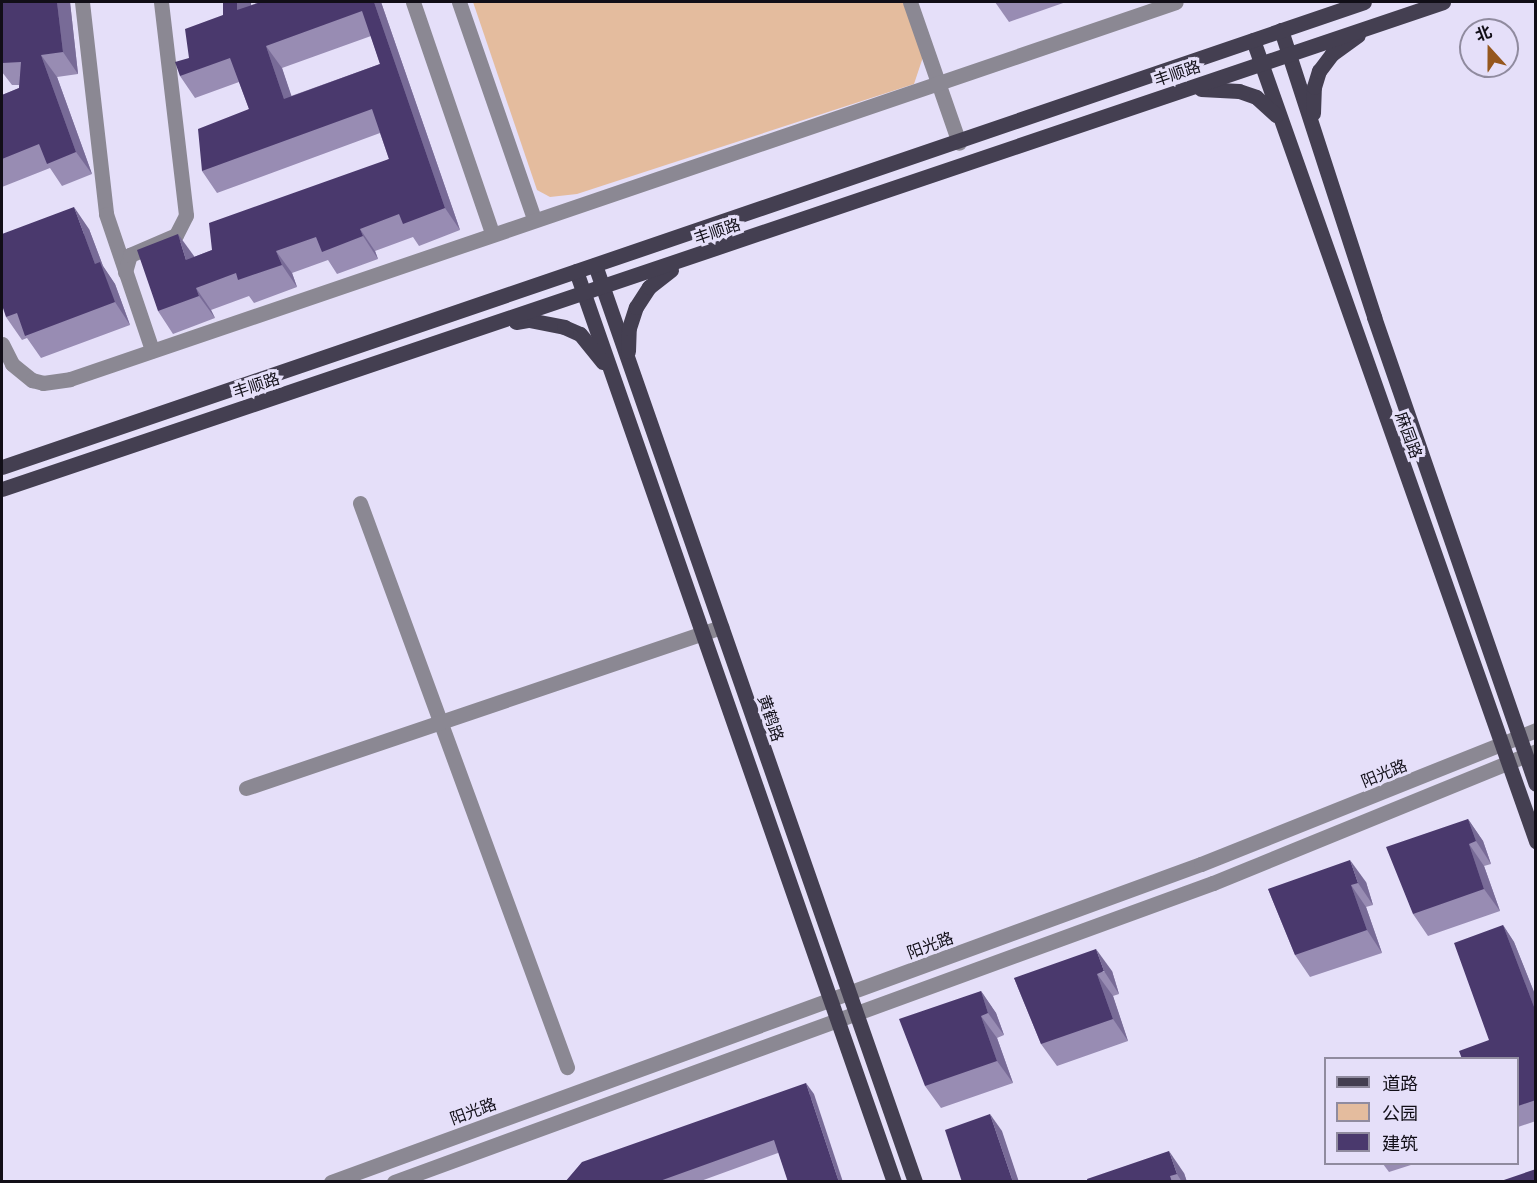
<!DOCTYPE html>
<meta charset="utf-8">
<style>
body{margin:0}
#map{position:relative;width:1537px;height:1183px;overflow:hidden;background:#e5dff9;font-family:"Noto Sans","Noto Sans SC",sans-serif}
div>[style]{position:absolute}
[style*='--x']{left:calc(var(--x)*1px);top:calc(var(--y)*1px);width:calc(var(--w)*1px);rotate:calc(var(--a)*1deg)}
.green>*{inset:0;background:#e4bc9e}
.minor>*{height:15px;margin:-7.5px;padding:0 7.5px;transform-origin:7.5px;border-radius:7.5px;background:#8b8893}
.major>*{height:15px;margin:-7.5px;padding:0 7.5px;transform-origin:7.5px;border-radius:7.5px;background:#443f51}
.wall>*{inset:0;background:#988cb3}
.shaded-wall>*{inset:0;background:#786b97}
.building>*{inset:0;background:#4a396d}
span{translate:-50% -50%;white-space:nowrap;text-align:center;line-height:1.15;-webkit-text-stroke:6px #e5dff9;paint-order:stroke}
.street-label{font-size:16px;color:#110e17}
.frame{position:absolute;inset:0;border:3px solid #110e17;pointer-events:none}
.legend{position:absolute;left:1324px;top:1057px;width:195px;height:108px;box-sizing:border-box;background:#e5dff9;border:2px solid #908b9f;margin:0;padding:8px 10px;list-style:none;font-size:18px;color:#110e17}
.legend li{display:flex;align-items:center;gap:12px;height:30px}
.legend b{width:30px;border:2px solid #908b9f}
.north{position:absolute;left:1459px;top:18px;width:60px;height:60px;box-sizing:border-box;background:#e5dff9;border:2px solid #908b9f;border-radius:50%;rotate:339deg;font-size:16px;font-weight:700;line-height:24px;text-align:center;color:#110e17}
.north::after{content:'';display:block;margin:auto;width:21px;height:27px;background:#95571d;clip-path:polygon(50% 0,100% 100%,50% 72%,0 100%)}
</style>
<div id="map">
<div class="green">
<div style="clip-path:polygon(473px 2px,903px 2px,923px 57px,914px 84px,577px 194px,550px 197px,537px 190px)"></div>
</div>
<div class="minor">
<div style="--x:82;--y:2;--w:213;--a:83.5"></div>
<div style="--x:106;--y:214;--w:144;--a:71.3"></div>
<div style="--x:413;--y:2;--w:244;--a:71.1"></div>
<div style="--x:459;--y:2;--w:230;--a:70.9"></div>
<div style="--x:910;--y:2;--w:149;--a:70.8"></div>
<div style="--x:125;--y:272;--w:18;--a:-74"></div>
<div style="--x:130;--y:255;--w:50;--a:-23.5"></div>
<div style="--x:176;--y:235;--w:22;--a:-63"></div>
<div style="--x:186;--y:215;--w:214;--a:-96.7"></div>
<div style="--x:2;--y:344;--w:22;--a:63"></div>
<div style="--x:12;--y:364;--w:26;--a:39"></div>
<div style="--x:32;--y:380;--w:11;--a:15"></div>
<div style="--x:43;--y:383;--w:27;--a:-8"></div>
<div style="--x:70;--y:379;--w:1168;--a:-18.82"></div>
<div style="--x:360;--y:503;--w:601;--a:69.85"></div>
<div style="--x:246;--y:788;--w:502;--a:-18.72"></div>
<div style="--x:331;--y:1182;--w:926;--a:-20.08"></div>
<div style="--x:1201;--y:864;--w:361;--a:-21.8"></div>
<div style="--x:394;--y:1182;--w:872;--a:-20.06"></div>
<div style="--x:1213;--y:883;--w:349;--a:-22.2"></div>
</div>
<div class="major">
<div style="--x:1281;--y:30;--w:302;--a:72"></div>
<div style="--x:1374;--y:317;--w:494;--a:70.9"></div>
<div style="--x:1253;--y:40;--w:850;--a:70.54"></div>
<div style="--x:1201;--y:89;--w:38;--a:3"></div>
<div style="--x:1239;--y:91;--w:18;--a:19"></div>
<div style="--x:1256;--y:97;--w:27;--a:42"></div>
<div style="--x:1313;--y:113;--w:26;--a:-88"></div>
<div style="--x:1314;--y:87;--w:17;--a:-73"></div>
<div style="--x:1319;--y:71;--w:21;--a:-53"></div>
<div style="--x:1332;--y:54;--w:32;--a:-36"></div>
<div style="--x:595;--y:265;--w:971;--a:70.76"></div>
<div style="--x:576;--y:271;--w:965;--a:70.76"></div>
<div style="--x:516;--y:322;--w:13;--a:-9"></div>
<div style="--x:529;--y:320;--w:36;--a:11"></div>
<div style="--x:564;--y:327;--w:17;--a:24"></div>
<div style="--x:580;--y:334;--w:36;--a:51"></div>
<div style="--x:628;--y:351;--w:23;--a:-88"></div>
<div style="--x:629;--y:328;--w:22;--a:-72"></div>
<div style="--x:636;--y:307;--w:24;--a:-57"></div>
<div style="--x:649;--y:287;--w:28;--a:-38"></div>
<div style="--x:2;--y:467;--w:1439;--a:-18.85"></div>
<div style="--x:2;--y:489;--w:1521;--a:-18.67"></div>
</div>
<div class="wall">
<div style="clip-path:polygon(2px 2px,70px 2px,78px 74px,57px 77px,92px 174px,62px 186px,50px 168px,2px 187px,2px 95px,19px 88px,19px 85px,12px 85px,2px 72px)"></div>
<div style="clip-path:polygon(evenodd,223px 2px,251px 2px,251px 5px,261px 2px,381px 2px,460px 230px,419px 246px,413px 237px,375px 251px,378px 259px,337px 274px,328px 260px,292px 273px,297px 287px,254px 303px,249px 296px,211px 310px,215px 318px,173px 334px,158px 311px,194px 257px,212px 250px,389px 159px,380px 133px,217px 193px,202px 171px,249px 109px,239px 82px,195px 98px,180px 76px,189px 58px,223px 15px,223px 2px,371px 36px,380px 64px,291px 96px,282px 68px,371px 36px)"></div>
<div style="clip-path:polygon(995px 2px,1066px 2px,1009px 22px)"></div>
<div style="clip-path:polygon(89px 229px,103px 266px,115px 284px,130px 325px,41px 358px,27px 338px,22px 340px,6px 317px)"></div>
<div style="clip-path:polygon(1468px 819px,1483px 841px,1491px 864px,1484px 866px,1500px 911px,1428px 936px,1413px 914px)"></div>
<div style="clip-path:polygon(1366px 882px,1373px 905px,1366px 907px,1382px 953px,1310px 977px,1295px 955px,1268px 889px)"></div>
<div style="clip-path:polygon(1503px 925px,1514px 942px,1536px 997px,1536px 1121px,1518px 1127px,1518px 1059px,1489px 1040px)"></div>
<div style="clip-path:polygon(1112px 971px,1119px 994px,1113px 996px,1128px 1041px,1057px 1066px,1041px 1044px,1014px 978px)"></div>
<div style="clip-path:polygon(981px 991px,996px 1013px,1004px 1035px,997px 1038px,1013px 1083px,941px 1108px,925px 1086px)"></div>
<div style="clip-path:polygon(814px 1094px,778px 1153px,698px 1182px,565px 1182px)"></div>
<div style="clip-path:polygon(1383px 1164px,1414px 1164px,1389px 1172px)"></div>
<div style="clip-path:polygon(1184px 1173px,1187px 1182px,1088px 1182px,1087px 1179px)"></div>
</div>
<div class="shaded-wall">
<div style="clip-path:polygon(57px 2px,70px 2px,78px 74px,63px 52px)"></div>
<div style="clip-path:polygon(237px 2px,251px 2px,252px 32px,237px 10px)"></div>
<div style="clip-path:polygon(374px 2px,381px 2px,460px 230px,445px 208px)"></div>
<div style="clip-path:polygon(266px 46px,282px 68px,300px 121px,284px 99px)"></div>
<div style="clip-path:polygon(41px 55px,57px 77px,92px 174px,76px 152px)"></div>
<div style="clip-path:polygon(74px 207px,89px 229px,103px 266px,115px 284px,130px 325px,115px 302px,95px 264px)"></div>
<div style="clip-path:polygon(360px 229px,375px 251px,378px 259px,363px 236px)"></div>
<div style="clip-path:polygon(178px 234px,194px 256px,202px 282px,186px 260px)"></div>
<div style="clip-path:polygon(276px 251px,292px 273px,297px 287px,282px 265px)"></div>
<div style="clip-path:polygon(196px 288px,211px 310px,215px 318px,199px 296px)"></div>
<div style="clip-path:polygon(1468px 819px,1483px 841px,1491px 864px,1476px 841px)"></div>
<div style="clip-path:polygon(1469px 844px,1484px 866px,1500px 911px,1484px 889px)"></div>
<div style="clip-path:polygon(1350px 860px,1366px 882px,1373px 905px,1358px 883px)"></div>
<div style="clip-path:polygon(1351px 885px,1366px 907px,1382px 953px,1367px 930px)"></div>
<div style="clip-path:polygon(1503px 925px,1514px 942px,1536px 997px,1536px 1012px)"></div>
<div style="clip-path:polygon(1096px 949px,1112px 971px,1119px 994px,1104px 971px)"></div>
<div style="clip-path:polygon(1097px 974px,1113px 996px,1128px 1041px,1113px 1019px)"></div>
<div style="clip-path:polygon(981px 991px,996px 1013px,1004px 1035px,988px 1013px)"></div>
<div style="clip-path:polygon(981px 1016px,997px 1038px,1013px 1083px,997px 1061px)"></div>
<div style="clip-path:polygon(806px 1083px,814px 1094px,843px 1182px,839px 1182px)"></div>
<div style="clip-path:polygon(990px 1114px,1002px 1131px,1019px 1182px,1013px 1182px)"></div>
<div style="clip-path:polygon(1169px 1151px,1184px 1173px,1187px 1182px,1182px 1182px,1177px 1174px)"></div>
</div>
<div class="building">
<div style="clip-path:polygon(2px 2px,57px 2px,63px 52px,41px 55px,76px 152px,47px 164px,39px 144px,2px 159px,2px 95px,19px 88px,21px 62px,2px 63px)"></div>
<div style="clip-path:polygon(evenodd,223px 2px,237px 2px,237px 10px,261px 2px,374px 2px,445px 208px,403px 224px,399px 214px,360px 229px,363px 236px,322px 252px,316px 237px,276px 251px,282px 265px,238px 280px,236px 273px,196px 288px,199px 296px,158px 311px,137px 250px,178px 234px,186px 260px,212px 250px,209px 223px,389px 159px,372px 109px,202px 171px,198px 129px,249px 109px,230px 58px,180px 76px,175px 62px,189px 58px,185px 29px,223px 15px,223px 2px,362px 11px,380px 64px,284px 99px,266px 46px,362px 11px)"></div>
<div style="clip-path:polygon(74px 207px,95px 264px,100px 262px,115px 302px,25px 336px,17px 313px,6px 317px,2px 305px,2px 234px)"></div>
<div style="clip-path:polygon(1468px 819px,1476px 841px,1469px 844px,1484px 889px,1413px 914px,1386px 847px)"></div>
<div style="clip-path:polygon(1350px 860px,1358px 883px,1351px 885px,1367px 930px,1295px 955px,1268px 889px)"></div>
<div style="clip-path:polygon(1503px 925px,1536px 1012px,1536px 1100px,1518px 1106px,1518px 1059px,1462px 1059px,1459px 1051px,1489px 1040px,1454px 943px)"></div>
<div style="clip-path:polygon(1096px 949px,1104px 971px,1097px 974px,1113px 1019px,1041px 1044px,1014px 978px)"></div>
<div style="clip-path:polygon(981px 991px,988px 1013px,981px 1016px,997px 1061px,925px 1086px,899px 1019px)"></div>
<div style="clip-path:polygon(806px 1083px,839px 1182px,788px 1182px,774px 1140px,657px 1182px,565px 1182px,582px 1162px)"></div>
<div style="clip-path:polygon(990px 1114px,1013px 1182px,962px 1182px,945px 1130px)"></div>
<div style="clip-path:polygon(1169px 1151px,1177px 1174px,1170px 1176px,1172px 1182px,1088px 1182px,1087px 1179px)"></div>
<div style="clip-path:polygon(1536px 1169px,1536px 1182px,1498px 1182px)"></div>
</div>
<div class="street-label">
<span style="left:1177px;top:73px;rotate:-19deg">丰顺路</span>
<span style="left:717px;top:231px;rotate:-19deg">丰顺路</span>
<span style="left:256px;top:385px;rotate:-18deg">丰顺路</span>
<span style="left:1409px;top:435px;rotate:70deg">麻园路</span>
<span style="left:771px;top:718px;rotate:71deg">黄鹤路</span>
<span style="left:1384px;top:773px;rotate:-22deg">阳光路</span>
<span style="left:930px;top:945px;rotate:-20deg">阳光路</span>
<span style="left:473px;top:1111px;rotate:-20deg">阳光路</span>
</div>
<div class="frame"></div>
<ul class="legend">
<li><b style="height:8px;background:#443f51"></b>道路</li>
<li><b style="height:16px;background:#e4bc9e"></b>公园</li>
<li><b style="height:16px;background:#4a396d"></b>建筑</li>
</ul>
<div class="north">北</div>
</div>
